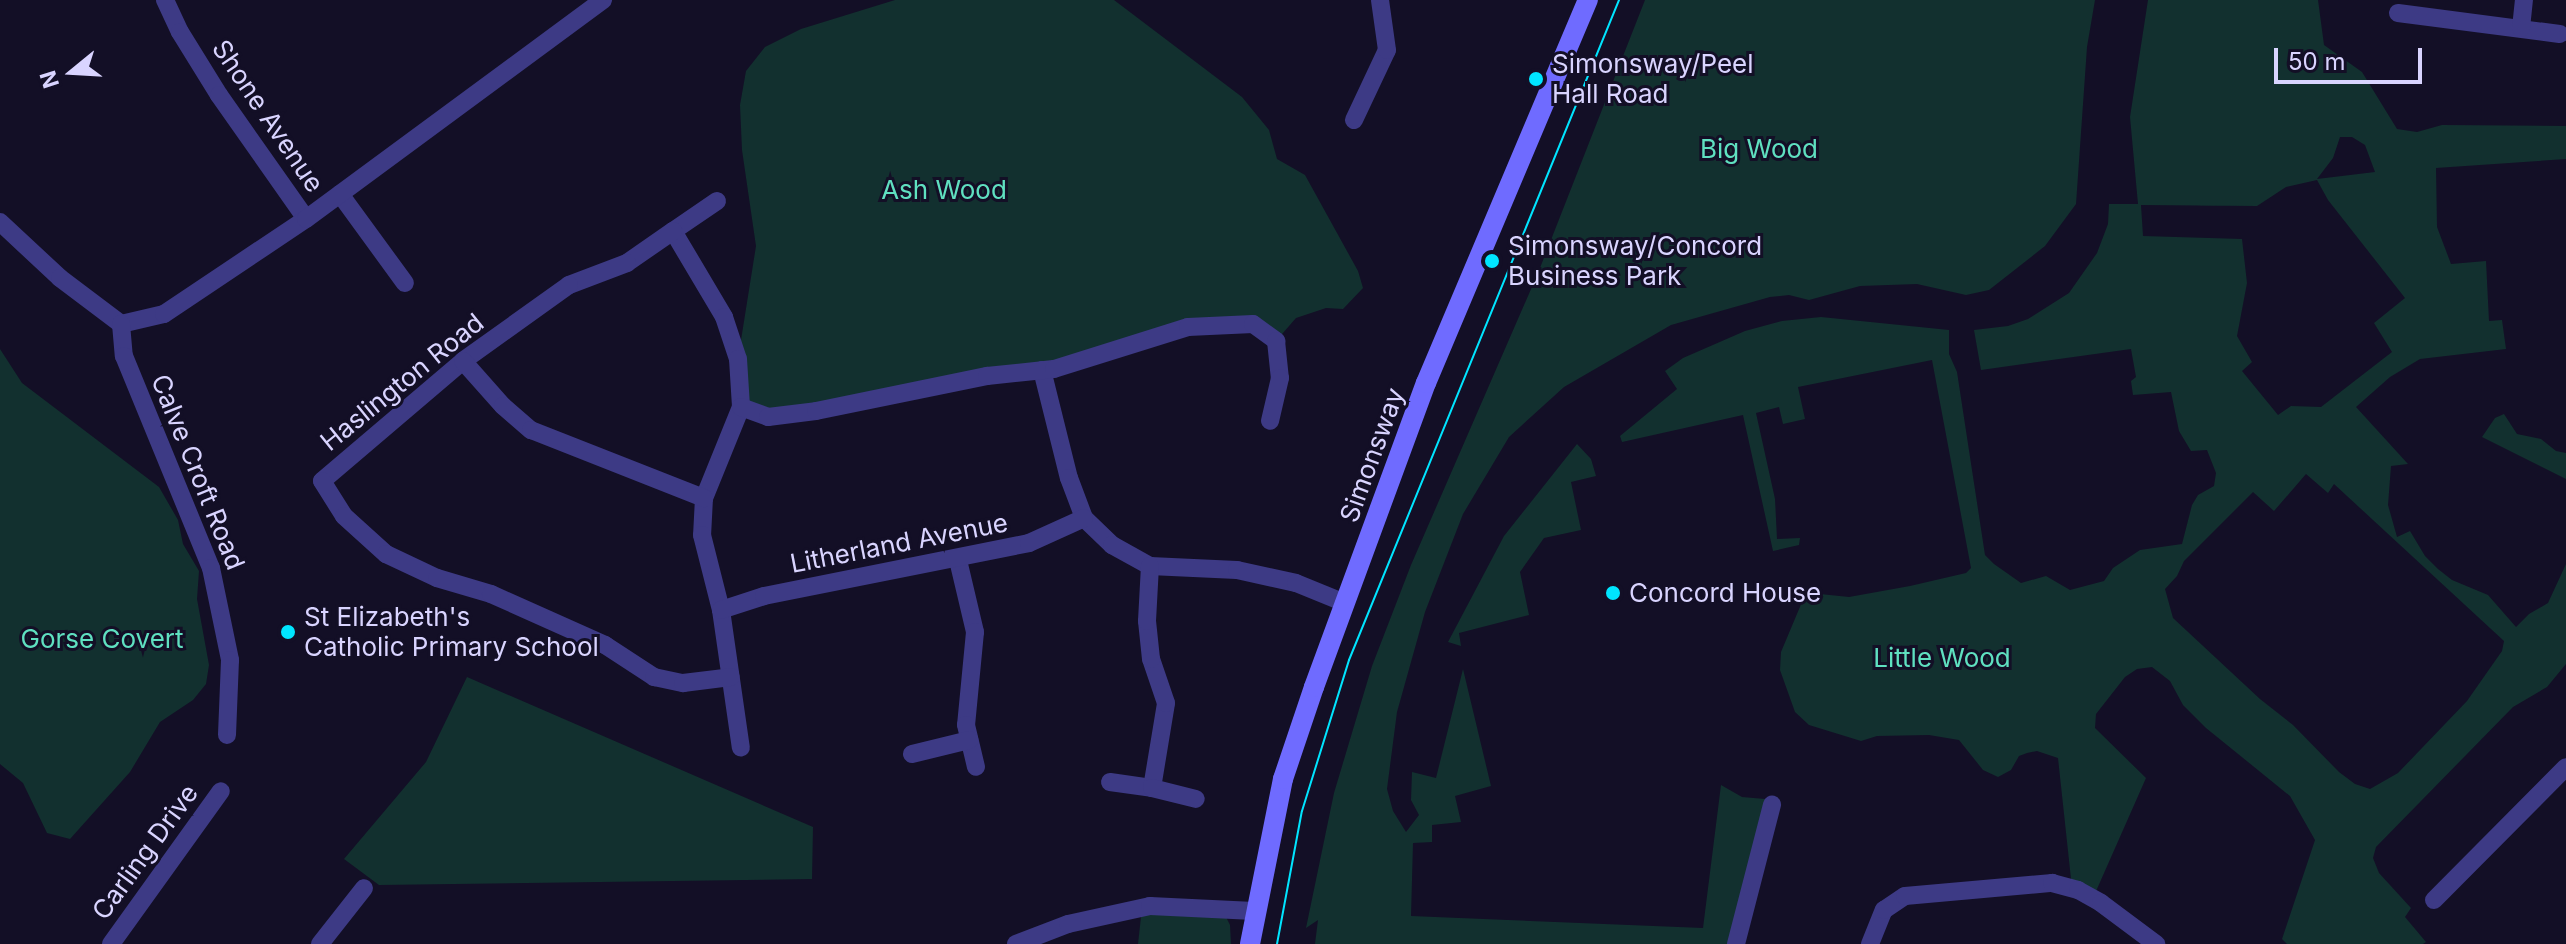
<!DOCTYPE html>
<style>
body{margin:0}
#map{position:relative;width:2566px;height:944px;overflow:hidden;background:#130f26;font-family:Inter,sans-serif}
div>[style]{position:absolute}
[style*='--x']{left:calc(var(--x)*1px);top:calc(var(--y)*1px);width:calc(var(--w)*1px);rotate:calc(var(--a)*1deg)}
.green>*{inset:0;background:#12302f}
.street>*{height:18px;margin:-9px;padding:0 9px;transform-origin:9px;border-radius:9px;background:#3d3a85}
.secondary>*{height:20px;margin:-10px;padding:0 10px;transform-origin:10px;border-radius:10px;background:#6f6bff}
.tram>*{height:2px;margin:-1px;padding:0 1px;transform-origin:1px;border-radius:1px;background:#00e5ff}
.dots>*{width:22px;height:22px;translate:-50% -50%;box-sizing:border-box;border:4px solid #130f26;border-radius:50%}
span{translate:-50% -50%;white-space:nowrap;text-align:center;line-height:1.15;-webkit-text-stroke:6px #130f26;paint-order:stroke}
.poi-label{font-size:26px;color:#d9d4ff}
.left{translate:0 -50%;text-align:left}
.street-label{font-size:26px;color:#d9d4ff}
.park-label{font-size:26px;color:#5fe0c0}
.north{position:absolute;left:32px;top:32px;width:80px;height:80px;-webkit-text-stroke:6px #130f26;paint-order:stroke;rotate:252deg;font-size:22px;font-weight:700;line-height:32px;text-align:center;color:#d9d4ff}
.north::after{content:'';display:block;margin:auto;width:28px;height:36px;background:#d9d4ff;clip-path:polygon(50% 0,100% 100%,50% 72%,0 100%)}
.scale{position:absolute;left:2274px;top:48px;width:148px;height:36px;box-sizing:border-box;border:4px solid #d9d4ff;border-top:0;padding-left:10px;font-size:24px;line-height:28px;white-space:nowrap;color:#d9d4ff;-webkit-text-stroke:6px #130f26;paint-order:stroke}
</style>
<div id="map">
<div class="green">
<div style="clip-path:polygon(895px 0,1114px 0,1242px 97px,1269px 130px,1277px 159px,1305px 175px,1358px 271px,1363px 288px,1343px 309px,1326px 308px,1296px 318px,1276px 341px,1253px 325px,1188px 327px,1081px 360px,816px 411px,741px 407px,738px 359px,756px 246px,742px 150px,740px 105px,746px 71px,765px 47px,801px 29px)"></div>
<div style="clip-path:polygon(1645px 0,2095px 0,2087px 47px,2076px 204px,2045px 246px,1989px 290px,1966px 295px,1917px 284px,1860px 286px,1809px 300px,1789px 295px,1770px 297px,1671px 325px,1564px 387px,1509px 437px,1463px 514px,1425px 612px,1397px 712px,1387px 789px,1393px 811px,1406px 832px,1419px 815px,1411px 800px,1412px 772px,1436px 778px,1463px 669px,1491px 786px,1455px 796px,1461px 822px,1432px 825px,1432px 842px,1413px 843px,1411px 916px,1703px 928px,1721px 785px,1742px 797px,1765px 799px,1772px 805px,1736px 944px,1315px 944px,1318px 920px,1306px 928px,1334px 793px,1372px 666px,1411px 565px,1538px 273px)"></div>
<div style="clip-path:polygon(evenodd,2148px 0,2318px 0,2324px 45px,2362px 72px,2397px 129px,2417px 132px,2442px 125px,2566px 126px,2566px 159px,2436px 168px,2437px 227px,2451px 264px,2486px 261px,2489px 321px,2502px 320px,2506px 349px,2420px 359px,2390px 377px,2356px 407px,2408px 464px,2391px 466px,2388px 505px,2397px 537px,2410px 531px,2425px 556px,2438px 569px,2452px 580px,2488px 595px,2516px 627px,2529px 614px,2548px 603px,2566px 564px,2566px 664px,2547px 687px,2513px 707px,2376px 847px,2373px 858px,2379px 873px,2411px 908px,2405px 917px,2426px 942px,2423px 944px,2287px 944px,2282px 939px,2315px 840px,2290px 796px,2206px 728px,2183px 705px,2170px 681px,2152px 667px,2137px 669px,2125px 677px,2096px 714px,2095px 728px,2146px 778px,2093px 898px,2072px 888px,2058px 758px,2037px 751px,2027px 753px,2019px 756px,2011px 770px,1998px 777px,1983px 770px,1959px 740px,1929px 735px,1877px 736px,1861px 741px,1809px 725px,1795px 712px,1780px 670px,1781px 652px,1802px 602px,1820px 594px,1849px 597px,1910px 586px,1966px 573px,1971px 568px,1932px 360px,1798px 387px,1805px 419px,1783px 424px,1779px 407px,1756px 413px,1775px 499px,1777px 539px,1800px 538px,1799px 545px,1773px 551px,1743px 415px,1622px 442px,1620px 436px,1677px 389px,1665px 371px,1683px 358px,1745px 331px,1782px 321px,1821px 317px,1949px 330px,1949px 354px,1957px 372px,1985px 555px,1994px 564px,2021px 583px,2046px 576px,2070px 590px,2104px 581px,2113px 568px,2140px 550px,2182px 544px,2192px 505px,2198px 495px,2214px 486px,2216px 473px,2207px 450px,2191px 451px,2179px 431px,2171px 392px,2133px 395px,2131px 381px,2136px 377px,2131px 349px,1981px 370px,1974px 330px,2008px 326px,2028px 319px,2069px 293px,2097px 253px,2108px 224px,2109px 204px,2138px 204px,2130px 117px,2148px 0,2340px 137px,2352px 137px,2365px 145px,2375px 172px,2317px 179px,2333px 158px,2340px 137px,2148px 0,2317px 180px,2328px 200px,2405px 298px,2374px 323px,2392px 352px,2321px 407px,2291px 406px,2278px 415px,2242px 371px,2252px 362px,2237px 336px,2247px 283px,2242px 239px,2143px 236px,2141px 205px,2257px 206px,2286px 187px,2317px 180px,2148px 0,2306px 474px,2328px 493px,2334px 484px,2504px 641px,2502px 651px,2467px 701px,2398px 773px,2370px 789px,2355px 784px,2339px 772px,2293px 725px,2260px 699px,2173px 618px,2165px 589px,2177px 576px,2184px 561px,2253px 492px,2274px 511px,2306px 474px)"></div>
<div style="clip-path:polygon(0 349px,22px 383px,159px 487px,178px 520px,183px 544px,199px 571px,197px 599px,209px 665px,206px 684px,193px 700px,160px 722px,130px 772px,70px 839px,47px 833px,23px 783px,0 764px)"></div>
<div style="clip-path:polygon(2504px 414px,2517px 434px,2541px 439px,2556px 451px,2566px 453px,2566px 479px,2482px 437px,2495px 418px)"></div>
<div style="clip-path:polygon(1577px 444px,1591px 459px,1596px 476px,1571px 482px,1581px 530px,1544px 538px,1520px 572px,1529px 615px,1459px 633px,1461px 646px,1448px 642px,1504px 536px)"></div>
<div style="clip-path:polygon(467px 677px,813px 827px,812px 879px,379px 885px,344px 859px,426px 762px)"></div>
<div style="clip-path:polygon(1142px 908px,1222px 909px,1230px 925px,1231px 944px,1138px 944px)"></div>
</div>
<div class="street">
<div style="--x:165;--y:0;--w:35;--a:65"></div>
<div style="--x:180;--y:32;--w:74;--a:58.2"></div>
<div style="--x:219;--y:95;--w:151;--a:54.9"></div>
<div style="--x:2398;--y:13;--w:163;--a:7.4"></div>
<div style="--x:2521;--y:28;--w:28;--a:-84"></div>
<div style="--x:1354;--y:120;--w:77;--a:-64.8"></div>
<div style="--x:1387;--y:50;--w:50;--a:-98"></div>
<div style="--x:340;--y:194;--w:110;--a:53.9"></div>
<div style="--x:717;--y:201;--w:53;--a:145.7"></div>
<div style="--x:673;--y:231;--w:100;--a:59.3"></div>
<div style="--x:724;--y:317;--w:44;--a:71.6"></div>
<div style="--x:738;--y:359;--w:48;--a:86.4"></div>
<div style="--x:741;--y:407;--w:98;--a:112.1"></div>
<div style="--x:704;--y:498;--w:37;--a:93"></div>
<div style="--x:702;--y:535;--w:77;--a:75.8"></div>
<div style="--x:721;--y:610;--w:139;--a:81.8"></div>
<div style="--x:0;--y:222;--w:82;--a:43"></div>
<div style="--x:60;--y:278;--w:76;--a:37"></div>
<div style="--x:121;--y:324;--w:44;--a:-13.1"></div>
<div style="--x:164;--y:314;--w:171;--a:-33.8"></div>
<div style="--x:306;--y:219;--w:369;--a:-36.4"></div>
<div style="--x:673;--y:231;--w:56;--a:145.2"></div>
<div style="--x:627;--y:263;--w:62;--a:159.2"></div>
<div style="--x:569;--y:285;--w:130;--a:144.4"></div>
<div style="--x:463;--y:361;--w:185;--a:139.6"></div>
<div style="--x:322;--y:481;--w:41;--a:57.8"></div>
<div style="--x:344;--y:516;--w:57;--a:42.1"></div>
<div style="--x:386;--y:554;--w:56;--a:25.2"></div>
<div style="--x:437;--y:578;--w:56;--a:16.5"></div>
<div style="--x:491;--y:594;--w:125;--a:24.1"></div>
<div style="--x:605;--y:645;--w:59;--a:33.1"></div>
<div style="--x:654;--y:677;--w:30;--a:12"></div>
<div style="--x:683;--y:683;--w:48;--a:-7.1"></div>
<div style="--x:121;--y:324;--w:32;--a:85"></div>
<div style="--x:124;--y:356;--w:229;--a:67.7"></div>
<div style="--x:211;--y:568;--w:94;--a:78.3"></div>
<div style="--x:230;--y:660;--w:75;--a:92.3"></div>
<div style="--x:463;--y:361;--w:60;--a:48.4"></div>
<div style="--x:503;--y:406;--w:37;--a:41"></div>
<div style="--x:531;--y:430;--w:186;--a:21.5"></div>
<div style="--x:1042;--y:370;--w:111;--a:76"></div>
<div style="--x:1069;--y:478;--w:43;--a:69.4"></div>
<div style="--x:1084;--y:518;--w:39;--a:44"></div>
<div style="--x:1112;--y:545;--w:43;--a:28.9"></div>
<div style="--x:1150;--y:566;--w:87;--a:2.6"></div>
<div style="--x:1237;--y:570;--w:60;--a:12.4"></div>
<div style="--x:1296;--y:583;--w:53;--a:22.2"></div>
<div style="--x:741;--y:407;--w:29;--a:20"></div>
<div style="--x:768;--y:417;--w:48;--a:-7.1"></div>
<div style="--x:816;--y:411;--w:175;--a:-11.6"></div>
<div style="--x:987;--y:376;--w:67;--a:-6"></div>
<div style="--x:1054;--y:369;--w:140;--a:-17.4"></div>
<div style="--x:1188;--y:327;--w:65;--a:-2.6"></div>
<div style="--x:1253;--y:324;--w:29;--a:36"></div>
<div style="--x:1276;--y:341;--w:37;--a:84"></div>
<div style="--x:1280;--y:378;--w:44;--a:103.1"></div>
<div style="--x:958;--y:560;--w:74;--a:76.7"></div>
<div style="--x:975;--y:632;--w:93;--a:95.5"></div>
<div style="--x:966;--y:725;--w:43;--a:76.6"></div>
<div style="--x:721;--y:610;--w:45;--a:-18"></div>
<div style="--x:764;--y:596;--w:270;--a:-11.3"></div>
<div style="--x:1029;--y:543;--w:60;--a:-24.4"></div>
<div style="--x:912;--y:754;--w:59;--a:-13.8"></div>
<div style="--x:1110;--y:782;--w:42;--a:8.1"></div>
<div style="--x:1152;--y:788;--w:86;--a:-80.6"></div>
<div style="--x:1166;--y:703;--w:46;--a:-108.8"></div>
<div style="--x:1151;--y:659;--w:38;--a:-96"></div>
<div style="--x:1147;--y:621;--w:55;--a:-86.9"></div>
<div style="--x:1152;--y:788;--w:45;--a:14"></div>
<div style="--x:2434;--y:900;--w:187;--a:-45.2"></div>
<div style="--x:111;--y:944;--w:188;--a:-54.3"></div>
<div style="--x:320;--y:944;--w:71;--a:-51.8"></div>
<div style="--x:1016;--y:944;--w:56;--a:-21"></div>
<div style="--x:1068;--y:924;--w:84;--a:-12.4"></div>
<div style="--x:1150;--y:906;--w:104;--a:2.8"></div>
<div style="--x:1736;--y:944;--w:144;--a:-75.5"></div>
<div style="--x:1870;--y:944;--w:37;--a:-68"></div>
<div style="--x:1884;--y:910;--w:25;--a:-34"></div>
<div style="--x:1905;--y:896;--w:148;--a:-5.1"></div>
<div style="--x:2052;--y:883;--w:27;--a:15"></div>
<div style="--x:2078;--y:890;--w:26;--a:29"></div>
<div style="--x:2101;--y:903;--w:69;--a:36.7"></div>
</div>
<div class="secondary">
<div style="--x:1250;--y:944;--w:168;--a:-78.7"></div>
<div style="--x:1283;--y:779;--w:97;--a:-71.4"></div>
<div style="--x:1314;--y:687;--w:324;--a:-69.8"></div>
<div style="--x:1426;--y:383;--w:416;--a:-67.1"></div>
</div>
<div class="tram">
<div style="--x:1277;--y:944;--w:135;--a:-79.4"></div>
<div style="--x:1302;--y:811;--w:158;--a:-72.7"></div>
<div style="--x:1349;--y:660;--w:713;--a:-67.75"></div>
</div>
<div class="dots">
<div style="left:1536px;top:79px;background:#00e5ff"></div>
<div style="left:1492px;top:261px;background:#00e5ff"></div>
<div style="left:1613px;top:593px;background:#00e5ff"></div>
<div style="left:288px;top:632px;background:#00e5ff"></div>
</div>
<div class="poi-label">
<span class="left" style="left:1552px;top:79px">Simonsway/Peel<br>Hall Road</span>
<span class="left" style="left:1508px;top:261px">Simonsway/Concord<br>Business Park</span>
<span class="left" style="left:1629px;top:593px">Concord House</span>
<span class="left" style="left:304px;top:632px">St Elizabeth's<br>Catholic Primary School</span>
</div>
<div class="street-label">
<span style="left:268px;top:116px;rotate:56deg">Shone Avenue</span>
<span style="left:402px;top:382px;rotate:-39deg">Haslington Road</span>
<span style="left:1372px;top:455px;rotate:-70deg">Simonsway</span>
<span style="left:198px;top:472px;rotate:68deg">Calve Croft Road</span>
<span style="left:899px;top:543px;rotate:-11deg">Litherland Avenue</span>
<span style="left:145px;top:852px;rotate:-54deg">Carling Drive</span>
</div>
<div class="park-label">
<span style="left:1759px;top:149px">Big Wood</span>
<span style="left:944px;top:190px">Ash Wood</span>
<span style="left:102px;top:639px">Gorse Covert</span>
<span style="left:1942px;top:658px">Little Wood</span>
</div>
<div class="north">N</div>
<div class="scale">50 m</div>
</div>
